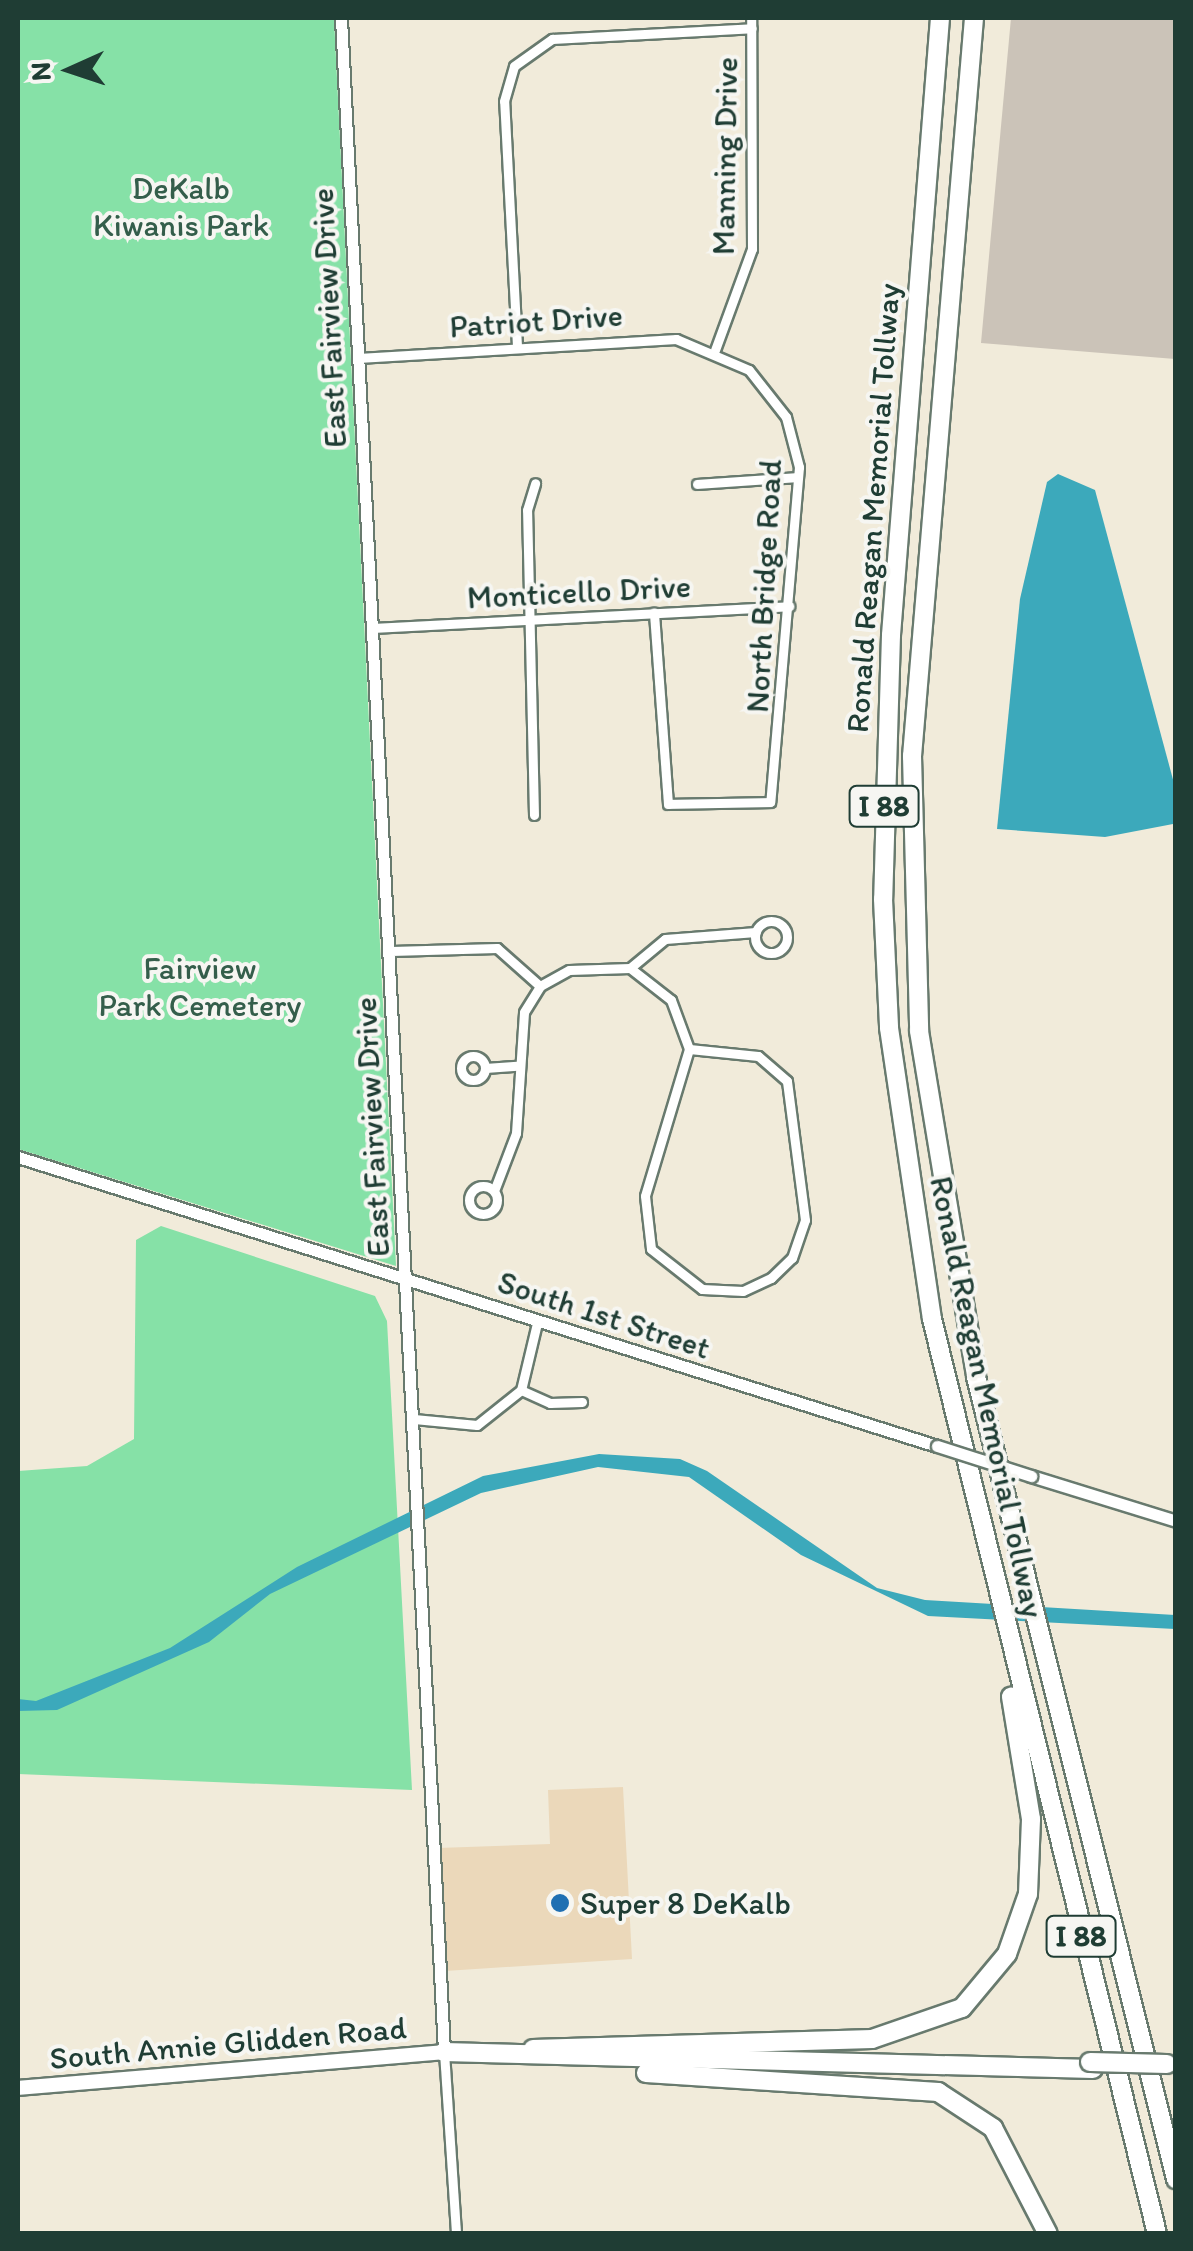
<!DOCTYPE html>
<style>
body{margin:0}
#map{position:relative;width:1193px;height:2251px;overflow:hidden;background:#f1ebda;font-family:Itim,sans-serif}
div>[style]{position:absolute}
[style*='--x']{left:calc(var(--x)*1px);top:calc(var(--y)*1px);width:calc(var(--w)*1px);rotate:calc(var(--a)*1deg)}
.built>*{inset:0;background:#ebd8ba}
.industrial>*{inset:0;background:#cbc3b8}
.green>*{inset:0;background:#86e1a7}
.water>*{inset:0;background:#3ca9bb}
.roads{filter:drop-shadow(2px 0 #687a6e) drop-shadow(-2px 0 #687a6e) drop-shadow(0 2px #687a6e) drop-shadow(0 -2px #687a6e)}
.minor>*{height:9px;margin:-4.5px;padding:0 4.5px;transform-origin:4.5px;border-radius:4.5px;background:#fff}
.minor>.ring{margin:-4.5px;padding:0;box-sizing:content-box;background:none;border:9px solid #fff;border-radius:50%}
.tertiary>*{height:11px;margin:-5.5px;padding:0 5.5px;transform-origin:5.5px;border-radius:5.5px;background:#fff}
.secondary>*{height:14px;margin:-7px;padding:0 7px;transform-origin:7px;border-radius:7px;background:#fff}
.motorway>*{height:18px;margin:-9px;padding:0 9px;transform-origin:9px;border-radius:9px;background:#fff}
.bridges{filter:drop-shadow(2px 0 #687a6e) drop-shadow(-2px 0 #687a6e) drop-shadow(0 2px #687a6e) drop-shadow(0 -2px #687a6e)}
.tertiary-bridge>*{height:11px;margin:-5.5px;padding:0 5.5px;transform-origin:5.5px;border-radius:5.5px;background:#fff}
.motorway-bridge>*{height:18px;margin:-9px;padding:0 9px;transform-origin:9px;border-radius:9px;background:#fff}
.dots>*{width:28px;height:28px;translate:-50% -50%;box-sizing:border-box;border:5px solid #f6f6f2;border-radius:50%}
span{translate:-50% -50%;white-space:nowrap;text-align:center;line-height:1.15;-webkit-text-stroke:8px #f6f6f2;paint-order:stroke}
.shield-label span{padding:2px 8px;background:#f6f6f2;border:2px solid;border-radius:8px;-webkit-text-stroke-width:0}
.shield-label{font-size:30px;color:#1f3d34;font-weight:700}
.street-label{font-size:32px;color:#1f3d34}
.park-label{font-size:32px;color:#345e4b}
.poi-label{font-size:32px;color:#1f3d34}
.left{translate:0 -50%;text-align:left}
.frame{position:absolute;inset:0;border:20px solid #1f3d34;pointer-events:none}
.north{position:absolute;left:20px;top:20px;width:100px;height:100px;-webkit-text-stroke:8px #f6f6f2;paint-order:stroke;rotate:267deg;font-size:28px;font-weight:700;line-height:40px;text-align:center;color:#1f3d34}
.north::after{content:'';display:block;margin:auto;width:35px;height:45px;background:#1f3d34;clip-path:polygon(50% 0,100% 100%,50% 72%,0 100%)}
</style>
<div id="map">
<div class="built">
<div style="clip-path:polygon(623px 1787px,632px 1959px,445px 1971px,438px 1848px,550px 1844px,548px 1790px)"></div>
</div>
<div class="industrial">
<div style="clip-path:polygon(1011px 18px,1175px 18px,1175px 359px,981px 343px)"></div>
</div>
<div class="green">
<div style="clip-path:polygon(18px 18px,334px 18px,396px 1266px,18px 1149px)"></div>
<div style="clip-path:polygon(161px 1226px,375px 1296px,387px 1321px,412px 1790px,18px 1774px,18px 1471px,87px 1466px,134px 1439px,136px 1240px)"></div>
</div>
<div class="water">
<div style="clip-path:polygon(1058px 474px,1095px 490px,1175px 787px,1173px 824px,1105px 837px,997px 829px,1020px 599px,1047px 482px)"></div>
<div style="clip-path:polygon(599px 1454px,680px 1459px,707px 1471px,877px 1588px,925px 1600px,1175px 1615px,1175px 1629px,928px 1616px,801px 1555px,689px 1477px,598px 1467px,481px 1493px,270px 1594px,209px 1642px,57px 1710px,18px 1711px,18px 1699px,36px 1701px,170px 1648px,297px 1567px,483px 1476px)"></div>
</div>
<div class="roads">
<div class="minor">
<div style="--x:517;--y:346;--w:245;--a:-93"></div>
<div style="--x:504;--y:101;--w:36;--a:-74"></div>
<div style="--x:514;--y:66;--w:47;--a:-35.4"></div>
<div style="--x:552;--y:39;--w:200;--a:-3.1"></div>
<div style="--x:715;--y:350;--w:108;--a:-69.9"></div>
<div style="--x:752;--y:249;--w:231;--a:-90.2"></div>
<div style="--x:358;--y:358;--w:319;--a:-3.4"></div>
<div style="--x:676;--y:339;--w:79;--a:23"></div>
<div style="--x:749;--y:370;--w:60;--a:51.8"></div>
<div style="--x:786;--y:417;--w:52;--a:75.4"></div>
<div style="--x:799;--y:467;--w:336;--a:94.9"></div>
<div style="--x:770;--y:802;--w:102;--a:178.9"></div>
<div style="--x:668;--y:804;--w:192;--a:-94.2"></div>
<div style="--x:697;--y:484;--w:101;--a:-4"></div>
<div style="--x:372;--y:628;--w:418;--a:-3"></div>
<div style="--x:534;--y:815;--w:305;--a:-91.3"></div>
<div style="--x:527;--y:510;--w:28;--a:-73"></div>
<div class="ring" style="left:755px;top:921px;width:23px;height:23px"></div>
<div style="--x:391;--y:951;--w:106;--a:-1.6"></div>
<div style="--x:497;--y:948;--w:57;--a:41.5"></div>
<div style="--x:630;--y:968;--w:45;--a:-39.6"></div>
<div style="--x:665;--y:939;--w:91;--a:-4.4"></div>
<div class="ring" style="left:461px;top:1056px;width:15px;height:15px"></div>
<div style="--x:485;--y:1068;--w:32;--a:-4"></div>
<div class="ring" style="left:469px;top:1186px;width:19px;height:19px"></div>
<div style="--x:494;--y:1191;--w:62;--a:-69.2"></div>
<div style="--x:516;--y:1133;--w:121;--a:-86.2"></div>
<div style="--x:524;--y:1012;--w:31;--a:-58"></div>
<div style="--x:540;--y:986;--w:33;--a:-29"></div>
<div style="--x:569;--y:970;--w:61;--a:-1.9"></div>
<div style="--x:630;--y:968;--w:52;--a:38"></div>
<div style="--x:671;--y:1000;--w:52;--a:69.8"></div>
<div style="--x:689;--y:1049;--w:153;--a:106.7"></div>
<div style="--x:645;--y:1196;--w:53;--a:83.5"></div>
<div style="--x:651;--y:1249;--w:65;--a:38.1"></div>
<div style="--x:702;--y:1289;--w:41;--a:2.8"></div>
<div style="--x:743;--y:1291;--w:31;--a:-25"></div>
<div style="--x:771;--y:1278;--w:29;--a:-44"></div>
<div style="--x:792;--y:1258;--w:40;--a:-71.1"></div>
<div style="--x:805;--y:1220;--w:140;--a:-97.4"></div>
<div style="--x:787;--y:1081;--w:38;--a:-139"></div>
<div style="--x:758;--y:1056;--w:69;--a:-174.2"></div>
<div style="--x:537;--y:1323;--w:69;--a:103.4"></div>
<div style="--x:521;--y:1390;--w:32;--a:24"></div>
<div style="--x:550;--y:1403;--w:32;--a:-2"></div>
<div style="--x:414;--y:1419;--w:63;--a:5.4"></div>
<div style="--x:477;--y:1425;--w:56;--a:-38.5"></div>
<div style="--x:444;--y:2052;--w:182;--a:86.2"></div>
</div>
<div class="tertiary">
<div style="--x:341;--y:18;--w:2037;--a:87.1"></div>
<div style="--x:18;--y:1157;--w:963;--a:17.46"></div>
<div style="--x:1031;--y:1476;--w:152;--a:17.2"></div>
</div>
<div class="secondary">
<div style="--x:18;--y:2088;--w:428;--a:-4.8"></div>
</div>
<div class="motorway">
<div style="--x:940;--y:18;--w:619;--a:94.54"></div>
<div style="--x:891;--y:635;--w:264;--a:91.7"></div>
<div style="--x:883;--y:899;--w:129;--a:87.3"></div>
<div style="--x:889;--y:1028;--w:294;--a:81.6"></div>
<div style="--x:932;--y:1319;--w:942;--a:76.18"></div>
<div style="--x:974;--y:18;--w:741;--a:94.8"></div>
<div style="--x:912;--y:756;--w:275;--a:88.5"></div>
<div style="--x:919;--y:1031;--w:351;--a:80.6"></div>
<div style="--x:976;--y:1377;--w:827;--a:76"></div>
<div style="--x:533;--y:2049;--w:339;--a:-1.7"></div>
<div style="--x:872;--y:2039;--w:95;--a:-19"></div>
<div style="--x:962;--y:2008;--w:70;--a:-50.2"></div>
<div style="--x:1007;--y:1954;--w:64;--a:-70.7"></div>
<div style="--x:1028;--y:1894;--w:75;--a:-87.7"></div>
<div style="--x:1031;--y:1819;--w:124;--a:-99.3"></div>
<div style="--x:444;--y:2052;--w:649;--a:1.5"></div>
<div style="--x:646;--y:2073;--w:293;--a:3.7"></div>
<div style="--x:938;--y:2092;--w:66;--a:33.2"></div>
<div style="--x:993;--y:2128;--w:119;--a:62.6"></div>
</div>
</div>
<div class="bridges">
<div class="tertiary-bridge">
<div style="--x:937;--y:1446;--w:99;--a:17.7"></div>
</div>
<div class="motorway-bridge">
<div style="--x:1090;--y:2062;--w:77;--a:1.5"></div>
</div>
</div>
<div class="dots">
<div style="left:560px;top:1903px;background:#1f6fb2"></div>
</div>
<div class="shield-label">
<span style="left:884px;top:806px">I 88</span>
<span style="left:1081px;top:1936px">I 88</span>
</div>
<div class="street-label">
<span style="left:725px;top:156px;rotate:-89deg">Manning Drive</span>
<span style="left:329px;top:318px;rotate:-93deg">East Fairview Drive</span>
<span style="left:536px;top:321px;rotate:-4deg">Patriot Drive</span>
<span style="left:873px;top:508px;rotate:-86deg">Ronald Reagan Memorial Tollway</span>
<span style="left:764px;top:586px;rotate:-87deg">North Bridge Road</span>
<span style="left:579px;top:592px;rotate:-3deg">Monticello Drive</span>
<span style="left:372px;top:1127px;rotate:-93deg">East Fairview Drive</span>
<span style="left:604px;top:1315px;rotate:18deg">South 1st Street</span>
<span style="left:987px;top:1397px;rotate:78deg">Ronald Reagan Memorial Tollway</span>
<span style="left:228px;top:2043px;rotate:-5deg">South Annie Glidden Road</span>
</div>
<div class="park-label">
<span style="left:181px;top:207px">DeKalb<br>Kiwanis Park</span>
<span style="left:200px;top:987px">Fairview<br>Park Cemetery</span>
</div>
<div class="poi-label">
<span class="left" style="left:580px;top:1903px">Super 8 DeKalb</span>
</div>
<div class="frame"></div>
<div class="north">N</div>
</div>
